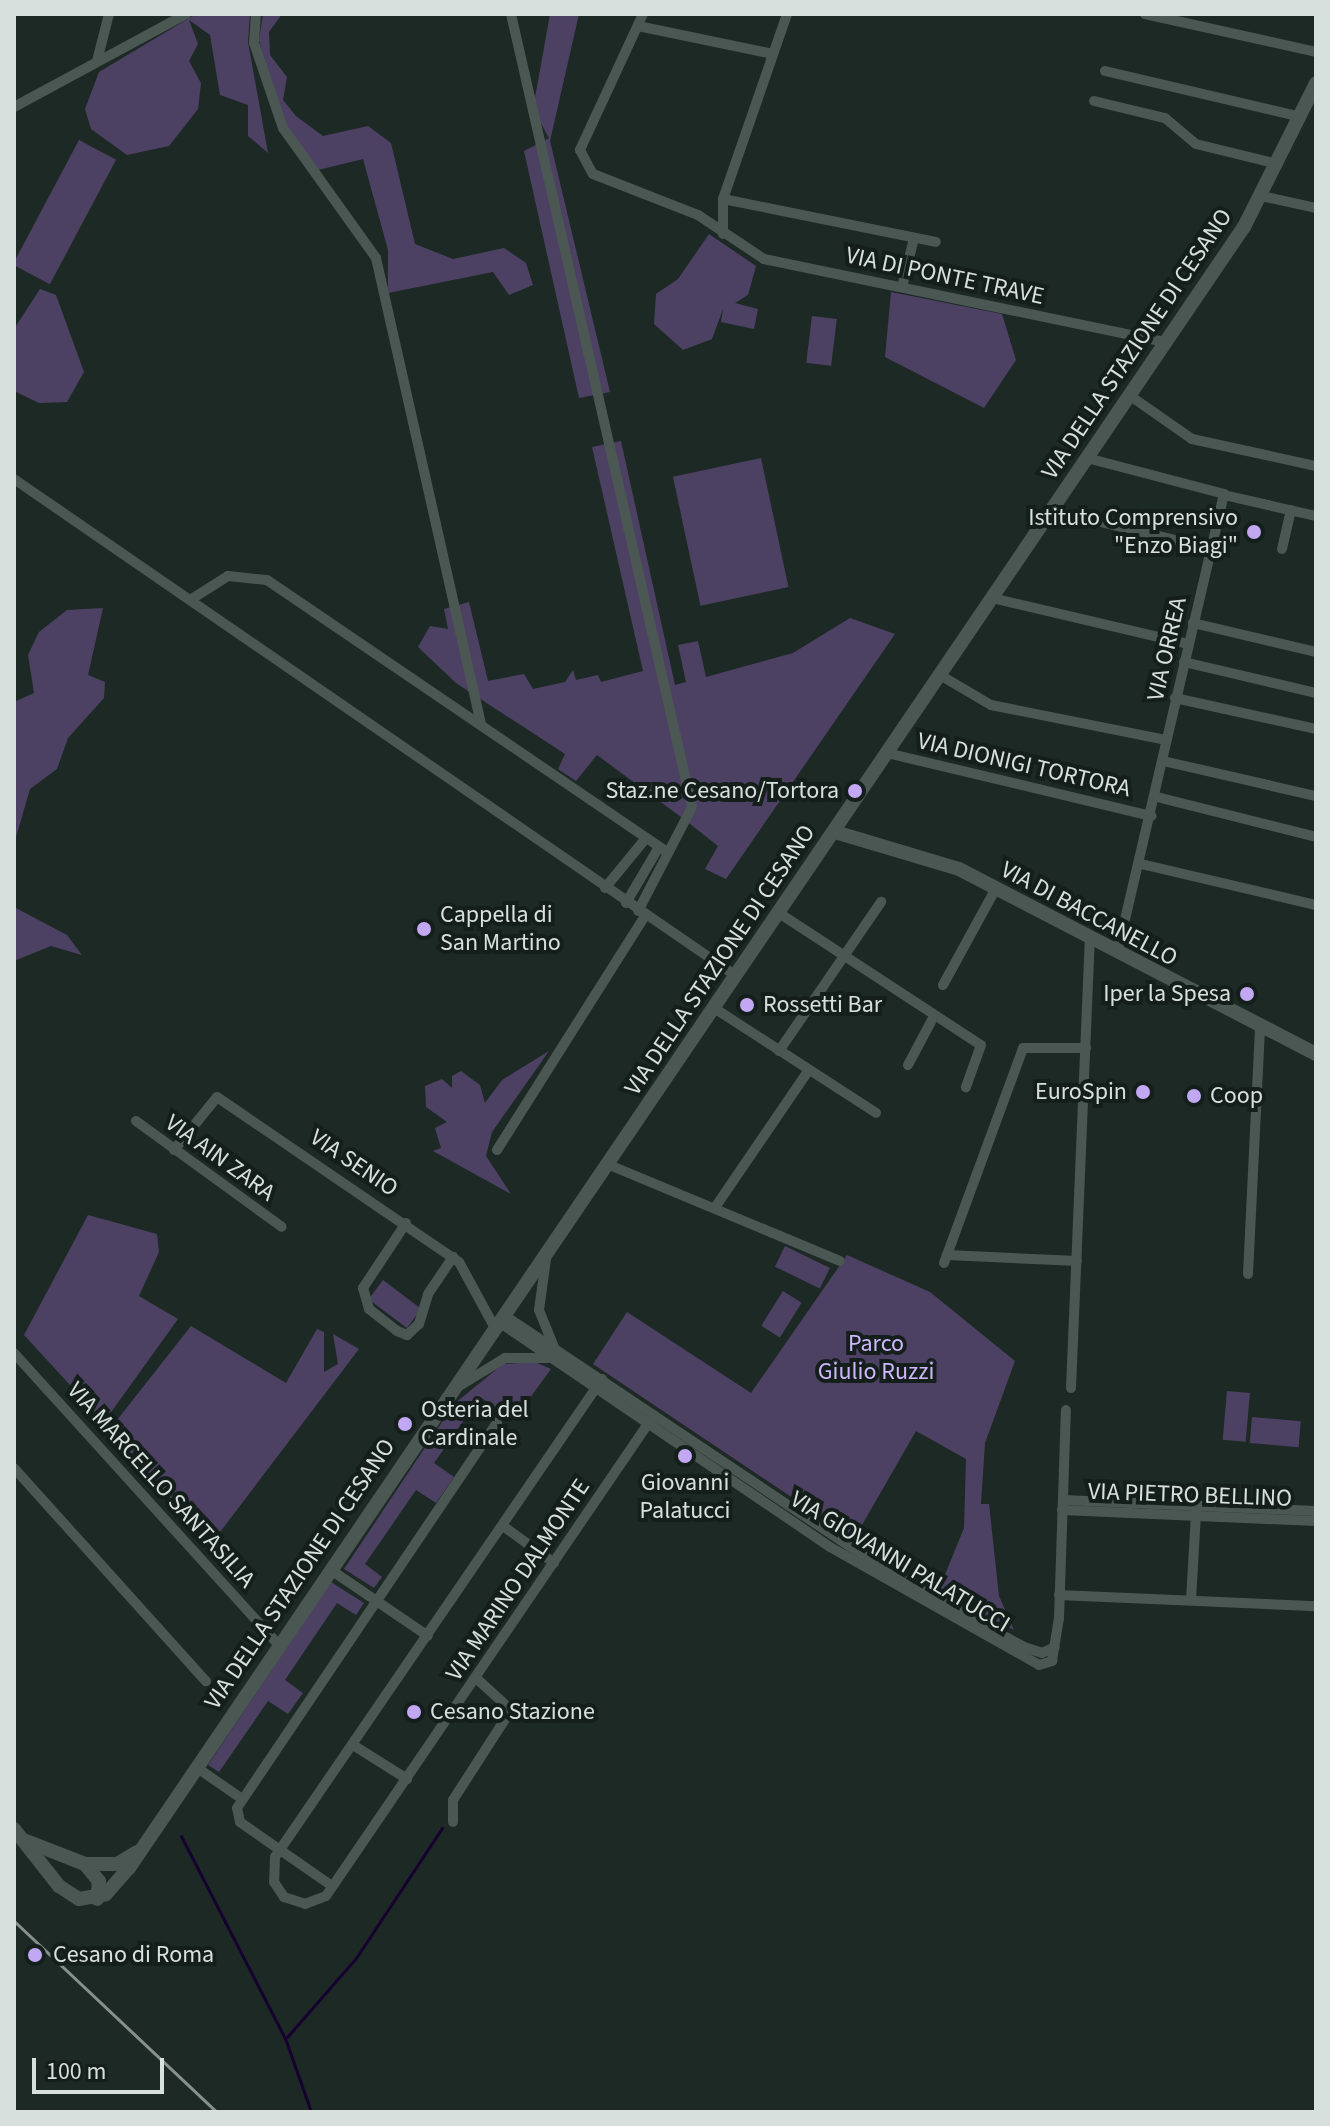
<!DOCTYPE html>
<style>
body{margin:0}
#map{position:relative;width:1330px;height:2126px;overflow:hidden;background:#1d2925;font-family:"Source Sans 3",sans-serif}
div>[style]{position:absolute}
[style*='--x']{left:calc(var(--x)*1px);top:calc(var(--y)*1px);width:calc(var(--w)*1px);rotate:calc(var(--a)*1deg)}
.green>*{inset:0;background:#4d4163;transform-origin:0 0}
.stream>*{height:3px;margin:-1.5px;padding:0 1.5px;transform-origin:1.5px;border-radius:1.5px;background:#16002f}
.street>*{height:10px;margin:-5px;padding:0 5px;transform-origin:5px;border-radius:5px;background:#4b5753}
.secondary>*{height:14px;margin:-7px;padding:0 7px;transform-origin:7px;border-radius:7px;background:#4b5753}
.rail>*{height:3px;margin:-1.5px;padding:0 1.5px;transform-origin:1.5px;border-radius:1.5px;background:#87908d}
.dots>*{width:22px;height:22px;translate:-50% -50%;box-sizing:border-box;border:4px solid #141f1b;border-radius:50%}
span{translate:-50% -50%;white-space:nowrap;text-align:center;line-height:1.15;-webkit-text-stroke:8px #141f1b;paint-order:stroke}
.street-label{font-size:24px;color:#d8e0dd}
.poi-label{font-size:24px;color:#d8e0dd}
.right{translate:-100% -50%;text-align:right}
.left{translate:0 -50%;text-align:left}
.park-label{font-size:24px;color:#ceb7fc}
.frame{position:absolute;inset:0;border:16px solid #d8e0dd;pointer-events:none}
.scale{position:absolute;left:32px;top:2058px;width:132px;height:36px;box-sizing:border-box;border:4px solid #d8e0dd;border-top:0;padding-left:10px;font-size:24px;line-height:28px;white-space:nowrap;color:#d8e0dd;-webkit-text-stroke:6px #141f1b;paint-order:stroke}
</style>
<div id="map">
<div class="green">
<div style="clip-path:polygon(196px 14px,250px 14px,248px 42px,268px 153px,248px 136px,248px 105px,220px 95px,210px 35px,189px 20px,198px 44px,189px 61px,201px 83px,198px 109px,169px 146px,127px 155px,91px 129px,85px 109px,99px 72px)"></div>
<div style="clip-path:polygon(263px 14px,282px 14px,269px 32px,270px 55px,287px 77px,283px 100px,296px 116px,323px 136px,368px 126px,391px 143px,415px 244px,453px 259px,504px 248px,526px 263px,533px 285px,509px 295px,493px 272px,388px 293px,388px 250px,363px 159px,318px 170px,302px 157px,272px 95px,259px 40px)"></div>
<div style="clip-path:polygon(550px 14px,579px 14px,550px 141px,610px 392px,579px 398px,524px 151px,549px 138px,533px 109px)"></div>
<div style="left:79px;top:140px;width:42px;height:141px;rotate:28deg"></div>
<div style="clip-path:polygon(709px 234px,756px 266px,748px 295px,735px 303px,758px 309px,754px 329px,721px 322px,723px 309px,712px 339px,683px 350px,654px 324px,656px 294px,678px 279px)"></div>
<div style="clip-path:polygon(40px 289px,56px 295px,84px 372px,67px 402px,39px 403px,14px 391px,14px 329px)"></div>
<div style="clip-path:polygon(891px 292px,1002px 314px,1016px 360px,984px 408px,885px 357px)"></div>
<div style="left:812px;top:316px;width:25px;height:47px;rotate:7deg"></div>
<div style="clip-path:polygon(621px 441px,675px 685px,686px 682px,678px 645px,698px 641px,706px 677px,793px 653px,850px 618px,895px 634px,726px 879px,705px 869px,718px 846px,685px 820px,597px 755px,576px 781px,558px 769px,565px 754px,456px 683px,418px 647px,430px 626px,448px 629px,444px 609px,469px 602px,488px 681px,524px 674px,533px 689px,565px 682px,573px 670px,576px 680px,598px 675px,601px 682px,643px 671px,592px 447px)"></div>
<div style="left:761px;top:458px;width:132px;height:90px;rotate:78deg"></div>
<div style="clip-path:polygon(103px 608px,88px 675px,105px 682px,104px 698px,68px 738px,57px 769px,30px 789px,14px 844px,14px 702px,34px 693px,28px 655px,39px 632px,67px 610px)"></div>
<div style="clip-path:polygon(14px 907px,67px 935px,82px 955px,51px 946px,14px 961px)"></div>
<div style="clip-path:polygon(549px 1051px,492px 1132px,486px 1156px,511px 1194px,433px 1151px,441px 1148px,435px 1128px,447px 1122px,426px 1107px,425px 1086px,442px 1079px,452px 1088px,452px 1076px,461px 1071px,480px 1085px,485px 1103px,502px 1080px)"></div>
<div style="clip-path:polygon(88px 1215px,157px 1234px,159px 1252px,139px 1296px,178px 1319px,104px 1422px,24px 1335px)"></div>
<div style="left:785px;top:1246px;width:50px;height:23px;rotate:26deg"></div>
<div style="clip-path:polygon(847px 1255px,930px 1292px,1015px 1361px,985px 1443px,981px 1504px,989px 1504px,999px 1596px,1014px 1630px,938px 1592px,964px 1528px,966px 1459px,916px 1431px,854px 1539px,593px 1364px,627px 1312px,751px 1393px)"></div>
<div style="left:383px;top:1280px;width:48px;height:24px;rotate:37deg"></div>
<div style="left:783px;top:1291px;width:22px;height:41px;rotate:32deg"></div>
<div style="clip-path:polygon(191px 1326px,286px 1383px,317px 1329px,324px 1332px,324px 1372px,338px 1364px,333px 1334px,359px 1349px,211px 1544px,110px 1429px)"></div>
<div style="clip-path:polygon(535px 1362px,551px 1369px,514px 1420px,480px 1397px,434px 1463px,454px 1477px,436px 1503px,416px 1490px,365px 1564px,382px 1577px,374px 1588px,344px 1569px,454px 1404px,503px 1364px)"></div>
<div style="left:1227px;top:1391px;width:23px;height:49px;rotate:5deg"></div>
<div style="left:1252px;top:1417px;width:49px;height:26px;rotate:5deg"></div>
<div style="clip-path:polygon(331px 1582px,364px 1603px,356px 1615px,337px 1603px,285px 1680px,303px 1693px,288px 1714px,268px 1701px,219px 1772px,208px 1765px)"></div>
</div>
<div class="stream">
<div style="--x:181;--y:1836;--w:227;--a:62.8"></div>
<div style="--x:285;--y:2038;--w:78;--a:70.6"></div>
<div style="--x:287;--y:2037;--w:105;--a:-48.9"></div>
<div style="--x:356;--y:1958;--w:156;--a:-56.5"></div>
</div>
<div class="street">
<div style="--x:256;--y:14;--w:29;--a:94"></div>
<div style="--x:254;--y:43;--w:90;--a:71.2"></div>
<div style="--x:283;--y:128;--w:160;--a:54.4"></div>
<div style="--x:376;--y:258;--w:479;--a:77.3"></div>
<div style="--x:511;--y:14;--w:813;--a:77.14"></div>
<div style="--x:692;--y:807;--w:117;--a:117.4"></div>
<div style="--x:643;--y:14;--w:150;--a:114.9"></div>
<div style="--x:580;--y:150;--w:27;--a:62"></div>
<div style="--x:593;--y:174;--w:113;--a:21.3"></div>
<div style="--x:698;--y:215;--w:79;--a:33.7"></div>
<div style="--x:764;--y:259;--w:410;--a:11.7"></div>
<div style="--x:1145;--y:14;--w:175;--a:12.5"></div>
<div style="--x:638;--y:26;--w:138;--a:11.7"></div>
<div style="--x:97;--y:61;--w:49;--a:-75.7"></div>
<div style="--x:1105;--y:71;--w:201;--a:13.2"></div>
<div style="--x:1094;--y:101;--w:73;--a:13.5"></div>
<div style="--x:1165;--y:118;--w:40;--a:40"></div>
<div style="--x:1196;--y:144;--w:84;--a:13.7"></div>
<div style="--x:14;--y:107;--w:196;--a:-28.4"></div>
<div style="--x:1261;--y:196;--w:56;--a:12.3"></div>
<div style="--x:723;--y:199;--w:217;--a:11.4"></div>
<div style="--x:723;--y:234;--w:35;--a:-90"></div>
<div style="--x:723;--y:199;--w:196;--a:-70.9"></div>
<div style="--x:902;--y:287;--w:50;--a:-76.2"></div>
<div style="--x:1129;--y:395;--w:77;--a:34.9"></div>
<div style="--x:1192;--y:439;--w:127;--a:12.3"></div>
<div style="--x:1087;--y:458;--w:142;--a:14.7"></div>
<div style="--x:1224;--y:494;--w:470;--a:103.1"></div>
<div style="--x:14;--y:479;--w:877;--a:34.54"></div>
<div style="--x:1224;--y:495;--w:94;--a:12.9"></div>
<div style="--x:1052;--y:510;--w:127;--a:13.7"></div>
<div style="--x:1282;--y:549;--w:40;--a:-77"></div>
<div style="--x:992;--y:598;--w:201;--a:13.2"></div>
<div style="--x:190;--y:600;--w:45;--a:-32.3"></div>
<div style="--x:228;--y:576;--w:39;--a:6"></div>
<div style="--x:267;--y:580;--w:481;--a:34.2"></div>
<div style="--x:1193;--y:623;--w:126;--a:13.3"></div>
<div style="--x:1184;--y:662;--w:136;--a:13.2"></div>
<div style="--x:940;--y:675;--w:59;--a:30.5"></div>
<div style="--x:991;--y:705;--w:178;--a:11.3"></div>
<div style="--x:1175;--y:698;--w:144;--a:12.4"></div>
<div style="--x:887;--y:753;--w:272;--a:13.4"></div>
<div style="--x:1163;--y:761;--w:157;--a:12.9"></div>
<div style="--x:1157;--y:797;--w:164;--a:14.1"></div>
<div style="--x:1141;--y:864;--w:180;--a:13.2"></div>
<div style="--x:605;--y:888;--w:65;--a:-50.6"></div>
<div style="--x:626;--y:903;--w:65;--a:-59.5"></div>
<div style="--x:779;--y:913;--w:241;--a:33.2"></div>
<div style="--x:981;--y:1045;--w:45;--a:109.7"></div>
<div style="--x:943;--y:985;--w:111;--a:-61.3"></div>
<div style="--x:714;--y:1008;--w:193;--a:32.9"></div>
<div style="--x:779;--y:1051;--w:181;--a:-55.6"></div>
<div style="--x:908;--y:1065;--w:53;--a:-62"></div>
<div style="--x:136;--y:1121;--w:180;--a:36"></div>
<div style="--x:174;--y:1150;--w:68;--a:-50.9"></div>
<div style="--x:217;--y:1097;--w:293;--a:34.3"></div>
<div style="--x:459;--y:1262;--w:75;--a:61.4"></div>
<div style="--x:497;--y:1150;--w:277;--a:-57.7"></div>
<div style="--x:607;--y:1164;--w:252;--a:22.6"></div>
<div style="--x:716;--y:1206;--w:163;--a:-55.7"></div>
<div style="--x:406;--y:1223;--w:78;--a:123.5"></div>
<div style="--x:363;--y:1288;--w:22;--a:74"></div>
<div style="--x:369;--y:1309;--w:36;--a:38"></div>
<div style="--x:397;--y:1331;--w:11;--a:22"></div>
<div style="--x:407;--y:1335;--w:16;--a:-43"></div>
<div style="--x:419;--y:1324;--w:31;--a:-73"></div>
<div style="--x:428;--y:1294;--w:45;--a:-56"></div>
<div style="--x:947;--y:1255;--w:130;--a:2.6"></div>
<div style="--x:546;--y:1259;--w:51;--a:97.8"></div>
<div style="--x:539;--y:1310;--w:40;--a:68"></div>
<div style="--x:944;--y:1263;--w:229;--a:-69.8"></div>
<div style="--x:1023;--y:1048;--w:63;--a:0"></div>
<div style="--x:1248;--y:1274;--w:246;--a:-87.2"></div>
<div style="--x:504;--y:1315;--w:451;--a:33.8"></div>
<div style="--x:879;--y:1566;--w:166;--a:29.2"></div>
<div style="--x:1024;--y:1647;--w:19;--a:18"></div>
<div style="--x:1042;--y:1653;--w:14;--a:-25"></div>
<div style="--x:499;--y:1322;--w:400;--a:34.2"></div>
<div style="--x:830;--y:1547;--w:240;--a:29.4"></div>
<div style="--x:1039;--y:1665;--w:14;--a:-17"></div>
<div style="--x:1052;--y:1661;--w:44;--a:-80.8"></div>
<div style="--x:1059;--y:1618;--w:208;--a:-88.1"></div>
<div style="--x:14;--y:1353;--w:394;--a:47.8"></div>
<div style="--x:602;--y:1379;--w:579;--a:124.38"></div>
<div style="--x:275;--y:1857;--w:25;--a:92"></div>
<div style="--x:274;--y:1882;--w:18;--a:56"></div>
<div style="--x:284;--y:1897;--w:22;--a:18"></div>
<div style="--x:305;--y:1904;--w:22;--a:-21"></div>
<div style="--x:326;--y:1896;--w:582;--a:-55.71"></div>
<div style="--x:461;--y:1385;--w:52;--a:-31.5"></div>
<div style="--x:505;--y:1358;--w:43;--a:0"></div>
<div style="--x:1071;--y:1388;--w:451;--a:-87.6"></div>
<div style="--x:14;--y:1468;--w:287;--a:48"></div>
<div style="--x:1063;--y:1500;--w:253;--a:2.5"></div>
<div style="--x:1062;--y:1510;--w:254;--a:2.5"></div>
<div style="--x:503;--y:1526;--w:63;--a:36"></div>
<div style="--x:331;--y:1570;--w:117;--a:34.2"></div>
<div style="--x:1059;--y:1595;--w:257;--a:2.5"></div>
<div style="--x:1191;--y:1600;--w:88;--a:-86.7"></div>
<div style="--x:353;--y:1745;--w:64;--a:32.2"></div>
<div style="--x:196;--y:1767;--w:56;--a:34.8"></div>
<div style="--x:453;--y:1822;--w:22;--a:-90"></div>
<div style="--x:453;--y:1800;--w:107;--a:-57.2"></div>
<div style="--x:511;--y:1710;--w:47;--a:-137.6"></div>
<div style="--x:332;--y:1886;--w:112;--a:-145.2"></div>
<div style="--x:240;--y:1822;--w:14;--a:-102"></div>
<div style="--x:237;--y:1808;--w:465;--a:-56"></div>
</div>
<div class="secondary">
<div style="--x:835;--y:832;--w:129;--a:16.6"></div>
<div style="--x:959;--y:869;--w:402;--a:27.4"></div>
<div style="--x:14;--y:1829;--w:73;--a:51.7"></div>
<div style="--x:59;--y:1886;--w:24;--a:33"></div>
<div style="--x:79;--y:1899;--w:27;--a:-10"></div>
<div style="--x:106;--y:1894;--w:35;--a:-49"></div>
<div style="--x:129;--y:1868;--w:1984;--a:-55.81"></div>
<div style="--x:1244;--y:227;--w:161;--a:-63.4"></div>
<div style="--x:26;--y:1841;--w:63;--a:21.3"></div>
<div style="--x:85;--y:1864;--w:32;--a:0"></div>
<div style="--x:117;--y:1864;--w:23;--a:-31"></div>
<div style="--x:85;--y:1864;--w:22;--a:51"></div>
<div style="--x:99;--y:1881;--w:18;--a:96"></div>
</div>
<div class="rail">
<div style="--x:14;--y:1921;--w:279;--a:43.3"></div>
</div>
<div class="dots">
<div style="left:1254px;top:532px;background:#c2a8f3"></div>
<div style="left:855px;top:791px;background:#c2a8f3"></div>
<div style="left:424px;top:929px;background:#c2a8f3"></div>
<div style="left:1247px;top:994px;background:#c2a8f3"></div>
<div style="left:747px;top:1005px;background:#c2a8f3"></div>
<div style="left:1143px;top:1092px;background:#c2a8f3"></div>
<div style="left:1194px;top:1096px;background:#c2a8f3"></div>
<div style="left:405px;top:1424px;background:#c2a8f3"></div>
<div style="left:685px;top:1456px;background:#c2a8f3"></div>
<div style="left:414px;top:1712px;background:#c2a8f3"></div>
<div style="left:35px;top:1955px;background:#c2a8f3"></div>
</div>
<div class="street-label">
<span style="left:945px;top:276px;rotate:12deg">VIA DI PONTE TRAVE</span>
<span style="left:1137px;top:344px;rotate:-56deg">VIA DELLA STAZIONE DI CESANO</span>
<span style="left:1167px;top:649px;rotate:-77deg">VIA ORREA</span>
<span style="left:1024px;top:765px;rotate:13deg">VIA DIONIGI TORTORA</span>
<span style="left:1089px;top:914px;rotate:28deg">VIA DI BACCANELLO</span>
<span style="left:720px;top:960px;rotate:-56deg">VIA DELLA STAZIONE DI CESANO</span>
<span style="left:220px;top:1158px;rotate:36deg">VIA AIN ZARA</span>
<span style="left:354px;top:1163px;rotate:34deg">VIA SENIO</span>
<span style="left:161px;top:1485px;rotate:48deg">VIA MARCELLO SANTASILIA</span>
<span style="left:1190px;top:1495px;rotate:2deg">VIA PIETRO BELLINO</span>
<span style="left:900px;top:1562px;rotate:31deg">VIA GIOVANNI PALATUCCI</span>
<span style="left:300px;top:1574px;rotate:-56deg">VIA DELLA STAZIONE DI CESANO</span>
<span style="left:518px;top:1580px;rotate:-56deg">VIA MARINO DALMONTE</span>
</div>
<div class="poi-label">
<span class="right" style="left:1238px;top:532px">Istituto Comprensivo<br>"Enzo Biagi"</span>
<span class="right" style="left:839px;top:791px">Staz.ne Cesano/Tortora</span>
<span class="left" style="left:440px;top:929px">Cappella di<br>San Martino</span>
<span class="right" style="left:1231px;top:994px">Iper la Spesa</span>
<span class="left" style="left:763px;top:1005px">Rossetti Bar</span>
<span class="right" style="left:1127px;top:1092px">EuroSpin</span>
<span class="left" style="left:1210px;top:1096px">Coop</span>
<span class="left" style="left:421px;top:1424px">Osteria del<br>Cardinale</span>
<span style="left:685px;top:1497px">Giovanni<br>Palatucci</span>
<span class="left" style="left:430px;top:1712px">Cesano Stazione</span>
<span class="left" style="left:53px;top:1955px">Cesano di Roma</span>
</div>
<div class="park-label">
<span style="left:876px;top:1358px">Parco<br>Giulio Ruzzi</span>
</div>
<div class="frame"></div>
<div class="scale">100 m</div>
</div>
